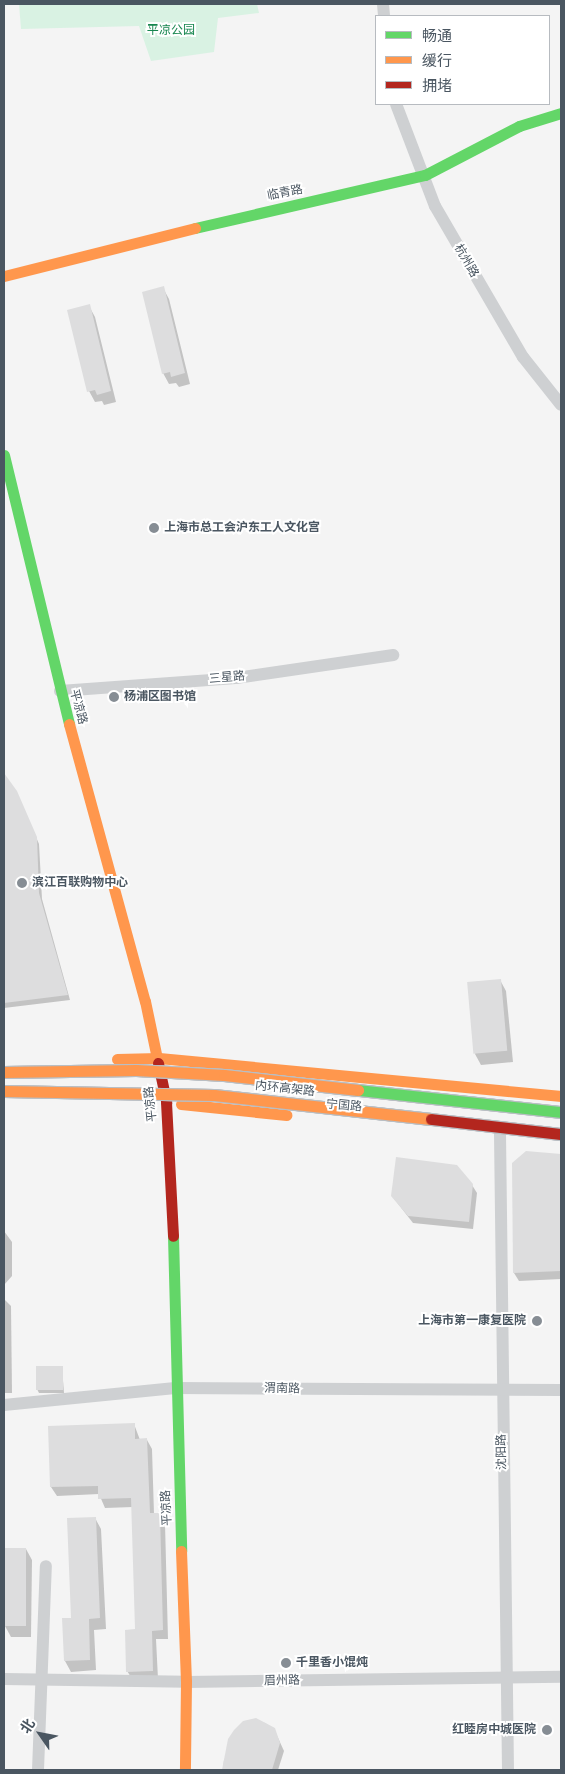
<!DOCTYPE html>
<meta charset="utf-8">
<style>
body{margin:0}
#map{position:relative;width:565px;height:1774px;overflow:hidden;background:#f4f4f4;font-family:Raleway,"Noto Sans SC",sans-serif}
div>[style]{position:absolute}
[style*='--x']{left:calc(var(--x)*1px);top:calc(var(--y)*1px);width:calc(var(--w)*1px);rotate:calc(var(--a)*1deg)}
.green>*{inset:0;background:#d9f2e3}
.shadow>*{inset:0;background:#0003}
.building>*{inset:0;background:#ddddde;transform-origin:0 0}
.street>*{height:12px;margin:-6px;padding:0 6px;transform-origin:6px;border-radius:6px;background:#ced0d2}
.fast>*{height:11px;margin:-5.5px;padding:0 5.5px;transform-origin:5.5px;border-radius:5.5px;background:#63d668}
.slow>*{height:11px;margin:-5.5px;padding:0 5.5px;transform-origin:5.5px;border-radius:5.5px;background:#ff974d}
.jam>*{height:11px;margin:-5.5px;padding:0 5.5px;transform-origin:5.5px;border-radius:5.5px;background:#b3261e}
.bridges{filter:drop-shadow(1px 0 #b9bec3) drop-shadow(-1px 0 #b9bec3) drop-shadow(0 1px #b9bec3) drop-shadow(0 -1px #b9bec3)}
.fast-bridge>*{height:11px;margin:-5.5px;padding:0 5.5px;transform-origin:5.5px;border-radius:5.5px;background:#63d668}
.slow-bridge>*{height:11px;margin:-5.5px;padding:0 5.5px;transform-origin:5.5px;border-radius:5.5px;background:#ff974d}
.jam-bridge>*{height:11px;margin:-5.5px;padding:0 5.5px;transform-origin:5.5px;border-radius:5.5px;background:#b3261e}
.dots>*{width:14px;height:14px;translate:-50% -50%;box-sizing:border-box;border:2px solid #fff;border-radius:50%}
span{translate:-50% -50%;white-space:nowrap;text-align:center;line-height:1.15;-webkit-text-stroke:4px #fff;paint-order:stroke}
.park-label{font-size:12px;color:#17864f}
.street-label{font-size:12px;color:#4a5661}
.poi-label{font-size:12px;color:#4a5661;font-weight:700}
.left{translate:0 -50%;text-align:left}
.right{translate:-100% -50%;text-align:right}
.frame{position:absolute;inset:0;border:5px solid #4a5661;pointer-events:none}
.legend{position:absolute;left:375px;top:15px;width:175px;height:90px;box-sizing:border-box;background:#fff;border:1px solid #b7bbc0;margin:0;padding:6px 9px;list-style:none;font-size:15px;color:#4a5661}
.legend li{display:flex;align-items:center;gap:10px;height:25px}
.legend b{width:25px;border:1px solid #b7bbc0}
.north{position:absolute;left:15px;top:1709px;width:50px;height:50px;-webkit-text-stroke:4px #fff;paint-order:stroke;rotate:303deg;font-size:14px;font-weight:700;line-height:20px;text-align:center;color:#4a5661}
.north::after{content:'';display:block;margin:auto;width:18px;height:22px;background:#4a5661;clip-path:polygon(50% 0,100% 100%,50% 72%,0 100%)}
</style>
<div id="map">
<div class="green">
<div style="clip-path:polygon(19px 4px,257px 4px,259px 13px,218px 18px,214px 52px,151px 61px,139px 26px,21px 29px)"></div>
</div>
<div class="shadow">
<div style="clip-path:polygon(163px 288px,169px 299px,190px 384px,179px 387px,176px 383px,169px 384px,163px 373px)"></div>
<div style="clip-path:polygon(89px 306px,95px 317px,116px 402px,104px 405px,102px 401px,95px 402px,89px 391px)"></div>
<div style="clip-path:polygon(4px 775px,19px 798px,39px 844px,42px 899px,70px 1000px,4px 1008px)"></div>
<div style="clip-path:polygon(500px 980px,506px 991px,513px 1062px,481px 1065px,475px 1054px)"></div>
<div style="clip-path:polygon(526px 1153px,561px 1156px,561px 1279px,519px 1281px,514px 1273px)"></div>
<div style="clip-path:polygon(472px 1185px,477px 1193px,473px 1229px,413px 1223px,392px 1196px)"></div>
<div style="clip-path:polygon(4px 1231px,12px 1242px,12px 1276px,4px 1285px)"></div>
<div style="clip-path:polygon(4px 1299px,11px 1306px,12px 1393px,4px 1393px)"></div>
<div style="clip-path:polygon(62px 1367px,64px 1393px,39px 1393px,37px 1389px)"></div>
<div style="clip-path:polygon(134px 1424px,140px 1440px,147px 1440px,152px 1449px,154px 1514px,159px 1514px,165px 1523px,168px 1639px,156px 1639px,158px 1679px,133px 1680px,127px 1671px,136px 1631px,133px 1507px,105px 1508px,99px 1494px,57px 1496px,51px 1487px)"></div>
<div style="clip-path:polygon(95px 1518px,101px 1529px,106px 1629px,94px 1630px,96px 1670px,71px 1672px,65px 1661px)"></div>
<div style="clip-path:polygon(26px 1549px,32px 1560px,31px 1637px,11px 1637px,5px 1626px)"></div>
<div style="clip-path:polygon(249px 1720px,265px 1723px,274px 1729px,284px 1751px,278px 1770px,223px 1770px,224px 1760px)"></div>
</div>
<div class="building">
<div style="clip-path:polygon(164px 286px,185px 373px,171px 377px,170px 372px,162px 374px,142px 292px)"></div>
<div style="clip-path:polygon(90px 304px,111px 391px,97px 395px,95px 390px,87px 392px,67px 310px)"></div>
<div style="clip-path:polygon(4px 773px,17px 791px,37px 837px,39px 893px,68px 995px,4px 1003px)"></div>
<div style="left:501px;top:979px;width:72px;height:34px;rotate:85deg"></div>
<div style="clip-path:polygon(526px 1151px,561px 1154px,561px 1271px,513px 1273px,512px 1163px)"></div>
<div style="clip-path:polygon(396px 1157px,457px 1165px,473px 1184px,469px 1222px,408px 1216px,391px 1196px)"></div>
<div style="left:36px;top:1366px;width:27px;height:24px"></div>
<div style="clip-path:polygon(135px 1423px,135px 1439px,147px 1438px,150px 1513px,160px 1513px,163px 1630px,152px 1631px,153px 1671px,126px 1672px,125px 1630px,135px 1629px,131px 1498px,98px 1499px,98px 1486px,50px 1487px,48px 1426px)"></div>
<div style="clip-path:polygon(96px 1517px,100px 1618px,89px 1619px,90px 1660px,64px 1661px,62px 1618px,71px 1618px,67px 1518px)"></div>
<div style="left:5px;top:1548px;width:21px;height:78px"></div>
<div style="clip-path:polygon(256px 1718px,275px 1728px,280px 1743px,272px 1770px,222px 1770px,228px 1739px,234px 1730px,243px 1721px)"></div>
</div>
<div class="street">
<div style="--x:383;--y:4;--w:12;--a:85"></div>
<div style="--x:396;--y:104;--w:109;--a:69.1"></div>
<div style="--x:435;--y:206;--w:175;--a:59.8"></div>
<div style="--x:523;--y:357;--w:61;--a:51.6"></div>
<div style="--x:60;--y:691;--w:176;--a:-4.2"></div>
<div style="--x:236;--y:678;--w:159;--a:-8.3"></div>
<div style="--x:500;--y:1134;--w:636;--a:89.28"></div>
<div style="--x:4;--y:1405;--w:172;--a:-5.7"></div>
<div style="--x:175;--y:1388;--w:386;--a:0.3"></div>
<div style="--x:4;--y:1679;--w:182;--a:0.9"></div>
<div style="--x:186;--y:1682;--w:375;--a:-0.8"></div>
<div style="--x:38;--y:1770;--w:204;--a:-87.8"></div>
</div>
<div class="fast">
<div style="--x:195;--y:228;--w:236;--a:-13"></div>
<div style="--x:425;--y:175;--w:106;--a:-27.5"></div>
<div style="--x:519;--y:126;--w:44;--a:-17.2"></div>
<div style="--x:4;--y:455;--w:277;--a:76.4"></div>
<div style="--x:173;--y:1236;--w:315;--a:88.5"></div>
</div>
<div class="slow">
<div style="--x:4;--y:276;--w:197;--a:-14.1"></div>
<div style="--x:69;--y:724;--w:287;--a:74.7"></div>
<div style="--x:145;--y:1001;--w:63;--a:78.2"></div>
<div style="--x:117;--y:1059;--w:42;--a:-1.4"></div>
<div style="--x:159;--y:1058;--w:404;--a:5.4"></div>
<div style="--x:181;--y:1104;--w:106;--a:6"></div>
<div style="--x:181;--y:1551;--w:131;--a:87.8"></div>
<div style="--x:186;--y:1682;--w:88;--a:90.7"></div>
</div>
<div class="jam">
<div style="--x:158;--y:1063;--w:40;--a:78"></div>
<div style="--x:166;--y:1102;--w:134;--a:87"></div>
</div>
<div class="bridges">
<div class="fast-bridge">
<div style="--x:358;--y:1090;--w:204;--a:6.2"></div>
</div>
<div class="slow-bridge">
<div style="--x:4;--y:1072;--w:132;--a:-0.9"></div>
<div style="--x:136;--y:1070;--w:88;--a:3.3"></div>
<div style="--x:224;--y:1075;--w:135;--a:6.4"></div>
<div style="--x:4;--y:1091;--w:210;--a:1.1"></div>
<div style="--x:214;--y:1095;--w:218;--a:6.3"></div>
</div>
<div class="jam-bridge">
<div style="--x:431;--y:1119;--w:131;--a:6.6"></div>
</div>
</div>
<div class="dots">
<div style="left:154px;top:528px;background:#868d94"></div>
<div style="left:114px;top:697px;background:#868d94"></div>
<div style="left:22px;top:883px;background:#868d94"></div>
<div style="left:537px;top:1321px;background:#868d94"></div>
<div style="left:286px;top:1663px;background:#868d94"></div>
<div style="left:547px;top:1730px;background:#868d94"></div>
</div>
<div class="park-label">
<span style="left:171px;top:31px">平凉公园</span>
</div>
<div class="street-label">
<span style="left:285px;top:193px;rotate:-11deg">临青路</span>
<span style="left:466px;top:261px;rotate:60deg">杭州路</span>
<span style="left:227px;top:678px;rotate:-5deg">三星路</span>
<span style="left:78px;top:707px;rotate:75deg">平凉路</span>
<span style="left:285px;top:1089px;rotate:6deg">内环高架路</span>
<span style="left:151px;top:1104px;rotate:-96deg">平凉路</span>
<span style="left:344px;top:1106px;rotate:5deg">宁国路</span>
<span style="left:282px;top:1389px;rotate:1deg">渭南路</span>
<span style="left:502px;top:1452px;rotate:-91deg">沈阳路</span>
<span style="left:167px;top:1508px;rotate:-93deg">平凉路</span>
<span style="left:282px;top:1681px;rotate:-1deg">眉州路</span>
</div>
<div class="poi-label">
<span class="left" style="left:164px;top:528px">上海市总工会沪东工人文化宫</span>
<span class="left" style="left:124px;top:697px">杨浦区图书馆</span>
<span class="left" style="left:32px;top:883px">滨江百联购物中心</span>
<span class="right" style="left:526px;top:1321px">上海市第一康复医院</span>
<span class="left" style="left:296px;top:1663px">千里香小馄炖</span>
<span class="right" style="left:536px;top:1730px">红睦房中城医院</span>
</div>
<div class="frame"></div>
<ul class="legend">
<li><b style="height:6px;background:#63d668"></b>畅通</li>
<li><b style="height:6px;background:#ff974d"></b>缓行</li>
<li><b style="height:6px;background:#b3261e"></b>拥堵</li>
</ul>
<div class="north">北</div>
</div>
